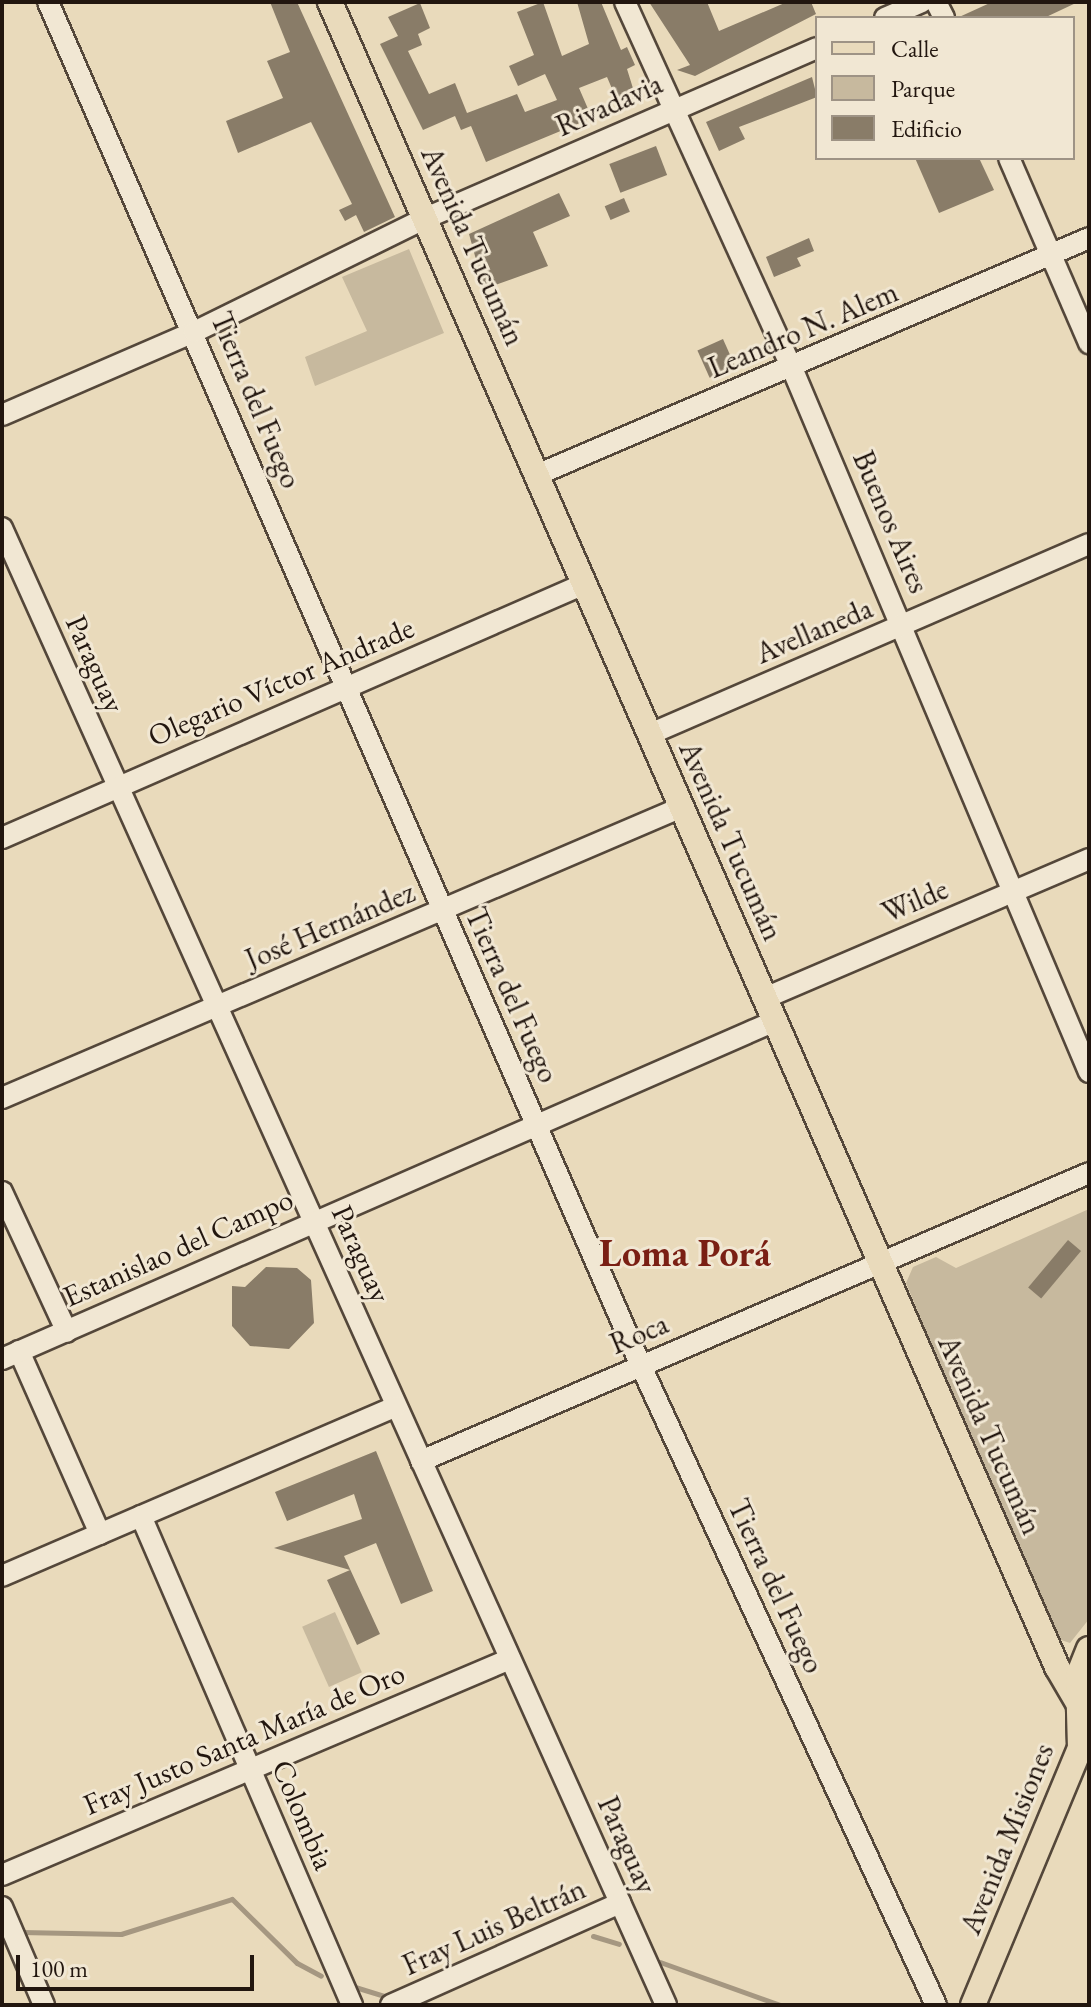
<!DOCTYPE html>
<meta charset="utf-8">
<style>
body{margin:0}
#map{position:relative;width:1091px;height:2007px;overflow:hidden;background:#e9dabb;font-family:"EB Garamond",serif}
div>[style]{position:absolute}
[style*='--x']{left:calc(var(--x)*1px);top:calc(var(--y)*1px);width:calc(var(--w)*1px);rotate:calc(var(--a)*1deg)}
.green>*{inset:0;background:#c7b99e;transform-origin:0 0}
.stream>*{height:5px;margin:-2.5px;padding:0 2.5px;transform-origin:2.5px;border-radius:2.5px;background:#a59781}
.building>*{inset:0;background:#897c68;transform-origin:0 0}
.roads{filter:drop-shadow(2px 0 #54473a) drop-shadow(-2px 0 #54473a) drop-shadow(0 2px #54473a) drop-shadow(0 -2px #54473a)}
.minor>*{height:20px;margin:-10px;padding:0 10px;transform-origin:10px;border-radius:10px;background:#f1e7d3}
.major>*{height:24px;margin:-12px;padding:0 12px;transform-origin:12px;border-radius:12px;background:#e9dabb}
span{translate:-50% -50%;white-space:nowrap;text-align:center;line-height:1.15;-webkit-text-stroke:6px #f1e7d3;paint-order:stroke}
.street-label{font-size:30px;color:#22160f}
.district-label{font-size:38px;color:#7a1f14;font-weight:700}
.frame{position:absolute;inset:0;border:4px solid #22160f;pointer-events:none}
.legend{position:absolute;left:815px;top:16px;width:260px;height:144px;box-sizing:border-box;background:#f1e7d3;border:2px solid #9e9385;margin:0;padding:10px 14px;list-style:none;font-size:24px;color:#22160f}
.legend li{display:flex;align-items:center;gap:16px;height:40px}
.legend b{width:40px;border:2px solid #9e9385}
.scale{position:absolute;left:16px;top:1955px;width:238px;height:36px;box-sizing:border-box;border:4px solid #22160f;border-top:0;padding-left:10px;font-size:24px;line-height:28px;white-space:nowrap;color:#22160f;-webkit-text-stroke:6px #f1e7d3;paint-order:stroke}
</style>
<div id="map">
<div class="green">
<div style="clip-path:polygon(409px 249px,444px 333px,315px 386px,305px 357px,367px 331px,342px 277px)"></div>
<div style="clip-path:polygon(1089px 1209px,1089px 1619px,1070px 1643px,1052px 1637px,906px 1283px,913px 1267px,936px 1257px,956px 1268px)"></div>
<div style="left:335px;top:1612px;width:66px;height:36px;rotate:66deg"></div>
</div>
<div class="stream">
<div style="--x:21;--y:1932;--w:100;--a:1.1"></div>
<div style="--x:121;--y:1934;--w:116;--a:-17.5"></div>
<div style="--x:232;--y:1899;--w:91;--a:44.6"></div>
<div style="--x:297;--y:1963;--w:27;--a:28"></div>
<div style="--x:593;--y:1936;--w:27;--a:17"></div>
<div style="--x:660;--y:1962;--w:127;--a:19.7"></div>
<div style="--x:355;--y:1987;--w:37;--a:17"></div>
</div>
<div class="building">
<div style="clip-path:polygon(270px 2px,297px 2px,395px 217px,364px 232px,356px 215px,345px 221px,339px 210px,352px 204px,311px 122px,238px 153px,226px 121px,283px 98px,267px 61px,290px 52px)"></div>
<div style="clip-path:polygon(543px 2px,562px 56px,589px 44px,577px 2px,601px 2px,621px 50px,627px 47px,635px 65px,627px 69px,636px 98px,619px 105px,607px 77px,579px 88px,592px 118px,486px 162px,471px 126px,461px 130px,455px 116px,423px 130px,380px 44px,398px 36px,388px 17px,420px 3px,430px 28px,418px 34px,422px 45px,408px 51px,429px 94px,455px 83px,467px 113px,517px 94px,525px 112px,557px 100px,545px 74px,518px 86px,509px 66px,534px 55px,517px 12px)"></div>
<div style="clip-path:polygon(649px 2px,707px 2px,719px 31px,787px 2px,811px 2px,816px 14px,695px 76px,677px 70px,690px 65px)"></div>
<div style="clip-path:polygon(992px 2px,1078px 2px,1044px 18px,957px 18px)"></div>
<div style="clip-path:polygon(812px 77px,817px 97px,739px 127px,745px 139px,719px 151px,706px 122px)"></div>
<div style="left:656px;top:146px;width:31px;height:50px;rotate:69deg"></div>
<div style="clip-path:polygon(915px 158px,979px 158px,994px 190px,939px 213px)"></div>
<div style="clip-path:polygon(559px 193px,570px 216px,533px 232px,548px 266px,484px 289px,469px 234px)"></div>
<div style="left:624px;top:198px;width:15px;height:21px;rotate:67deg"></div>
<div style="clip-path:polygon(809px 238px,814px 251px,797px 258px,801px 266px,774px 277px,766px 257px)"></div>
<div style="left:723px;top:339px;width:30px;height:28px;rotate:66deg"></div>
<div style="left:1068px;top:1240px;width:17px;height:62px;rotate:40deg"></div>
<div style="clip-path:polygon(266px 1267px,297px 1268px,311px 1280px,314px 1323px,289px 1349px,250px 1346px,232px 1326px,232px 1286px,245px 1287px)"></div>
<div style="clip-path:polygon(376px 1451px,433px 1591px,401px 1604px,376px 1543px,344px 1556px,380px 1634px,357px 1645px,327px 1580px,350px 1570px,274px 1548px,362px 1519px,354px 1494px,287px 1521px,275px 1492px)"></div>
</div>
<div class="roads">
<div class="minor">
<div style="--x:48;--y:2;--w:1487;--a:66.5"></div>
<div style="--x:641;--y:1366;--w:704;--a:65.22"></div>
<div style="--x:625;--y:2;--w:402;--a:65.5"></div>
<div style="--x:792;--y:368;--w:764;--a:67.13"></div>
<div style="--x:936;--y:2;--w:18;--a:63"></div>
<div style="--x:885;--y:18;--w:40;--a:-23.4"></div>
<div style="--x:1009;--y:158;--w:202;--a:66.6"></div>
<div style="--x:2;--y:415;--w:209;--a:-23.4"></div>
<div style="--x:194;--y:332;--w:258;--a:-26.2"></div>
<div style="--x:426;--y:218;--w:426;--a:-23.5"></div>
<div style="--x:539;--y:474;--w:598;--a:-23.22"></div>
<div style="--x:2;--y:528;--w:1619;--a:65.79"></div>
<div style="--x:650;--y:734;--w:478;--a:-23.4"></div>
<div style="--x:2;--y:838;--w:635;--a:-23.58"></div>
<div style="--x:765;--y:998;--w:353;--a:-23.2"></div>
<div style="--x:2;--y:1098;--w:740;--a:-23.17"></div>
<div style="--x:2;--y:1192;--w:154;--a:65.1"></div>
<div style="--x:19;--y:1351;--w:200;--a:66.1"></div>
<div style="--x:2;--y:1359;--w:844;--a:-23.62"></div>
<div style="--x:421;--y:1461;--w:727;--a:-23.32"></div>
<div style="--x:141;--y:1516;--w:533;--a:66.66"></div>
<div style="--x:2;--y:1576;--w:429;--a:-23.3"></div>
<div style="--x:2;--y:1875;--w:552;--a:-23.04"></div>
<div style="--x:2;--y:1907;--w:107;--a:66.8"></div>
<div style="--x:391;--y:2005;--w:251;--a:-24"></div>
</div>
<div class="major">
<div style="--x:330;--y:2;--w:1817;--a:66.41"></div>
<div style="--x:1057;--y:1667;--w:42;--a:59.7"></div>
<div style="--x:973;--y:2005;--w:278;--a:-67.4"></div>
<div style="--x:1080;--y:1748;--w:72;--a:-91.6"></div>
<div style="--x:1078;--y:1676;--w:29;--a:-68"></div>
</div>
</div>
<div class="street-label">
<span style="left:609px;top:105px;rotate:-24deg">Rivadavia</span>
<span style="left:473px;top:246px;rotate:66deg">Avenida Tucumán</span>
<span style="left:803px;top:330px;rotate:-23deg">Leandro N. Alem</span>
<span style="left:256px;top:400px;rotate:67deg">Tierra del Fuego</span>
<span style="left:891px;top:522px;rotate:67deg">Buenos Aires</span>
<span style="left:814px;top:631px;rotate:-23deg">Avellaneda</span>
<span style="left:95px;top:664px;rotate:66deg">Paraguay</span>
<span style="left:281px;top:682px;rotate:-23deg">Olegario Víctor Andrade</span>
<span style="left:731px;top:841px;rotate:66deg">Avenida Tucumán</span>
<span style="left:915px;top:901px;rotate:-23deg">Wilde</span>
<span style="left:330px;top:926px;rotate:-23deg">José Hernández</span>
<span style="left:512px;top:995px;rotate:66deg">Tierra del Fuego</span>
<span style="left:178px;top:1248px;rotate:-24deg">Estanislao del Campo</span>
<span style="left:361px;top:1254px;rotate:66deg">Paraguay</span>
<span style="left:639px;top:1334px;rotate:-23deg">Roca</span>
<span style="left:990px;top:1435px;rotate:66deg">Avenida Tucumán</span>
<span style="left:776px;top:1586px;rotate:65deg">Tierra del Fuego</span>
<span style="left:244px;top:1739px;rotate:-23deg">Fray Justo Santa María de Oro</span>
<span style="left:303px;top:1815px;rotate:67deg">Colombia</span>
<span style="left:1007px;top:1839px;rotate:-68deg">Avenida Misiones</span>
<span style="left:627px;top:1845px;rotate:66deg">Paraguay</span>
<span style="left:494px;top:1927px;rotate:-24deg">Fray Luis Beltrán</span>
</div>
<div class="district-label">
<span style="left:685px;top:1253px">Loma Porá</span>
</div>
<div class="frame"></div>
<ul class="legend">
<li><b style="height:10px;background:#e9dabb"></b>Calle</li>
<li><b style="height:22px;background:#c7b99e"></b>Parque</li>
<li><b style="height:22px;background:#897c68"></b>Edificio</li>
</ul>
<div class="scale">100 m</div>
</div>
